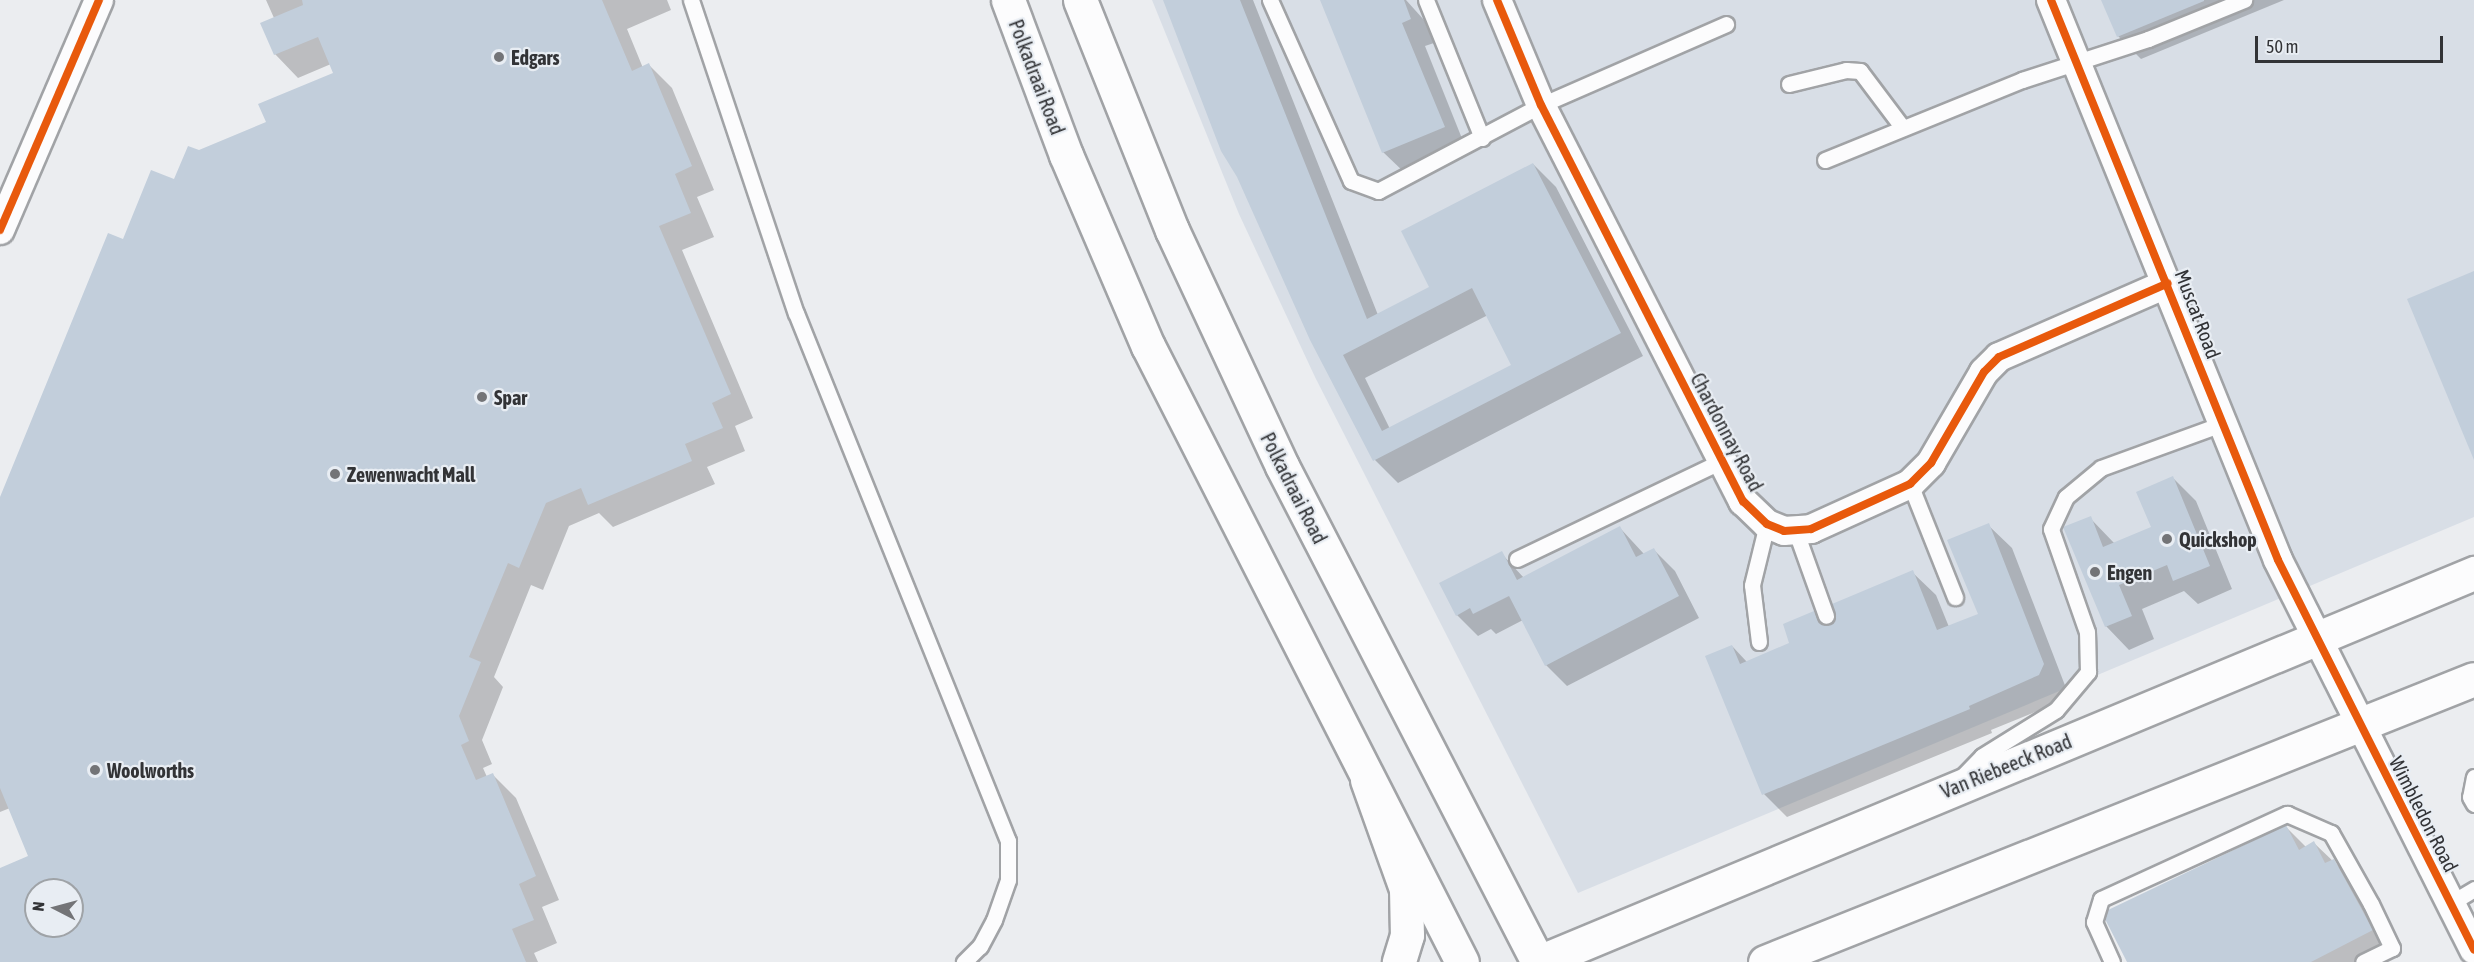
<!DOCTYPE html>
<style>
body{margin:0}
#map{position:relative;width:2474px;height:962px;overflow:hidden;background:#ebedf0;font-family:"Asap Condensed",sans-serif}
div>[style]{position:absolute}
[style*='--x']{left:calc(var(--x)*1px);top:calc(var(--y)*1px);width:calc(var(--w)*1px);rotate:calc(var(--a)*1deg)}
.built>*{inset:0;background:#d8dee6}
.shadow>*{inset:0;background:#0003}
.building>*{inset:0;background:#c2cedb}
.roads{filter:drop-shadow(2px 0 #a1a3a6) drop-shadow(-2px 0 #a1a3a6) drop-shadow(0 2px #a1a3a6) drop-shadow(0 -2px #a1a3a6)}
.lane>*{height:15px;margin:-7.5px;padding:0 7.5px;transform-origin:7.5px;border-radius:7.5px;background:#fcfcfd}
.street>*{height:28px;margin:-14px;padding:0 14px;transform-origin:14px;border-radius:14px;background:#fcfcfd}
.secondary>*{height:33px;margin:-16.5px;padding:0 16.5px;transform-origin:16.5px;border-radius:16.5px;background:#fcfcfd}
.primary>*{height:33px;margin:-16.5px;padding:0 16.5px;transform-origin:16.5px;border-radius:16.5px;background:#fcfcfd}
.cycleway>*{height:8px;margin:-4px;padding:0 4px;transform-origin:4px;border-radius:4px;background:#e8590c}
.dots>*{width:16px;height:16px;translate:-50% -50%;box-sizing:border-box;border:3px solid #e8edf3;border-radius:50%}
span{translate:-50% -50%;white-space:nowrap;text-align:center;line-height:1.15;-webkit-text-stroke:4.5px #e8edf3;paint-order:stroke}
.poi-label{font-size:20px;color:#323336;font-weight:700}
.left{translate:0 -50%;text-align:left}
.street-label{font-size:20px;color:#323336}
.north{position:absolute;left:24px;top:878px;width:60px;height:60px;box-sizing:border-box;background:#e8edf3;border:2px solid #9fa3a7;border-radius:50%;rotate:276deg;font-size:16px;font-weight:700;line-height:24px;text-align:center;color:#323336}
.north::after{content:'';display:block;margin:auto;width:21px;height:27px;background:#737477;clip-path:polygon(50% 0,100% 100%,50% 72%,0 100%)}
.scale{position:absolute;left:2255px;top:36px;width:188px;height:27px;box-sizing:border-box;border:3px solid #323336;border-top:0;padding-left:8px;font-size:18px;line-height:21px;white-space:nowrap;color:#323336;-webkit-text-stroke:4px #e8edf3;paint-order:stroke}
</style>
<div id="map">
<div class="built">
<div style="clip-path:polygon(1152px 0,2474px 0,2474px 517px,1578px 893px,1315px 377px,1239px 214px)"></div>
</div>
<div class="shadow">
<div style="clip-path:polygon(evenodd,266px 0,667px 0,671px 10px,627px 29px,643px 68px,649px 65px,672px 88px,714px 190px,697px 197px,714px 237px,682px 250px,753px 418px,735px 426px,745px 451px,707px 467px,715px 484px,613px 527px,599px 513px,569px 526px,543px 590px,531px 585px,494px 677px,503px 687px,482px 740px,492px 764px,483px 768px,487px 777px,493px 775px,516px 798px,559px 900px,542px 907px,557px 943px,534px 953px,538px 962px,0 962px,0 869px,30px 857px,10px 808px,0 812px,0 501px,124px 241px,199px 152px,268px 123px,335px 74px,331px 64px,298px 78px,275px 54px,274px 18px,266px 0,36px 890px,72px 890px,72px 926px,36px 926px,36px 890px)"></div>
<div style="clip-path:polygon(evenodd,1164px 0,1253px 0,1378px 315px,1431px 287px,1533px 164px,1556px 187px,1643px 356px,1398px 483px,1375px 460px,1164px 0,1488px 315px,1513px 365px,1390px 429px,1365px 378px,1488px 315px)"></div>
<div style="clip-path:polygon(1322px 0,1406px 0,1424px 20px,1434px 43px,1425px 46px,1467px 151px,1407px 175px,1383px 152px)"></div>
<div style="clip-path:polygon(2103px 0,2284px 0,2141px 59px,2118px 36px)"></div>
<div style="clip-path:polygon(2173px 478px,2196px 501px,2232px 589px,2198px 604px,2184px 591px,2142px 609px,2154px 639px,2129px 650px,2106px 626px,2090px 518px,2115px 544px,2152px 528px)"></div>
<div style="clip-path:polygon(1988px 525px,2012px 548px,2066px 688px,2052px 705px,1991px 730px,1992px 733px,1787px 817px,1764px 794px,1732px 646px,1747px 662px,1791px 644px,1814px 613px,1830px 627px,1912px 572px,1936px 595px,1949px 627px,1980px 615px)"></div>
<div style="clip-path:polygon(1620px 528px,1644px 554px,1654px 550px,1675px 571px,1699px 618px,1567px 686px,1546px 665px,1523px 620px,1496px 634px,1491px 629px,1478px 636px,1457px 615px,1501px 553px,1524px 578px)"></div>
<div style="clip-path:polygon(2286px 827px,2306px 847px,2314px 843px,2357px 884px,2395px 954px,2379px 962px,2129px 962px)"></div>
</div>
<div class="building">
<div style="clip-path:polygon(evenodd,302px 0,602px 0,632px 71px,649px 63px,692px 166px,675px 174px,691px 213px,659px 226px,731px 394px,712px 403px,723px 428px,685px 444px,692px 461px,588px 505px,581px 488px,546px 503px,519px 568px,508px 563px,469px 657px,481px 662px,459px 716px,469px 741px,461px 745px,476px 780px,493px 773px,536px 876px,519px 884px,534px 920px,512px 929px,526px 962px,0 962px,0 868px,28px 856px,0 788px,0 497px,108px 233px,123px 239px,151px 170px,174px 179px,188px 146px,199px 150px,266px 122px,258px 104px,333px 73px,318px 37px,274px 55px,260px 23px,303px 5px,302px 0,36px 890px,72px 890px,72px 926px,36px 926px,36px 890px)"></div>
<div style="clip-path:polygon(evenodd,1163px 0,1240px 0,1367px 319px,1429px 287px,1401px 231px,1533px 163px,1621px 333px,1373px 461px,1310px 340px,1237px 177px,1221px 151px,1163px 0,1472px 288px,1511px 365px,1382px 431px,1343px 355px,1472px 288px)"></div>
<div style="clip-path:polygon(1320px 0,1404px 0,1411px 19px,1402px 23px,1445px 127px,1382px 153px)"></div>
<div style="clip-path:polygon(2101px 0,2204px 0,2204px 1px,2117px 37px)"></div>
<div style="clip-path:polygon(2474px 271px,2474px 460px,2407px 299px)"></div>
<div style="clip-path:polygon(2173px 476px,2210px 566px,2173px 581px,2167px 565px,2119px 585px,2132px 616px,2105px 627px,2063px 527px,2091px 516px,2103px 547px,2151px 527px,2136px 492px)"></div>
<div style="clip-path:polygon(1989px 523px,2044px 664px,2039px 675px,1969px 706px,1970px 709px,1762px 795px,1705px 656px,1732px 645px,1740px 664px,1789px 643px,1783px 624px,1814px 611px,1819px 623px,1830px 625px,1836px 617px,1832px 604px,1913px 570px,1937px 630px,1978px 614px,1947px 540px)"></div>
<div style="clip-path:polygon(1620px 526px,1636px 557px,1654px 548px,1679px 596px,1545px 666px,1509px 596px,1473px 614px,1470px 608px,1456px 616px,1439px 583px,1502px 551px,1517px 580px)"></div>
<div style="clip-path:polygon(2286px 825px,2299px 850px,2314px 841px,2325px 863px,2334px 859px,2373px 930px,2311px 962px,2127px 962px,2105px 919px,2108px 910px)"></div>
</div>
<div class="roads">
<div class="lane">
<div style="--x:691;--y:0;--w:330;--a:71.5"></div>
<div style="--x:796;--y:313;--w:569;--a:68.12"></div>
<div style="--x:1008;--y:841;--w:39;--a:90"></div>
<div style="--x:1008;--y:880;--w:42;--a:109.3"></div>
<div style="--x:994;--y:920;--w:30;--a:118"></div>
<div style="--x:980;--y:946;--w:23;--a:135"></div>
<div style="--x:1270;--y:0;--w:198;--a:65.9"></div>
<div style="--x:1351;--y:181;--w:29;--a:20"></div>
<div style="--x:1378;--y:191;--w:184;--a:-27.8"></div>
<div style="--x:1541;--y:105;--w:202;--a:-23.6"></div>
<div style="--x:1426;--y:0;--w:149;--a:67.9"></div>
<div style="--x:1789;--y:84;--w:59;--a:-13.8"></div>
<div style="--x:1846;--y:70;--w:14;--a:4"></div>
<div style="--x:1860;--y:71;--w:71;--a:53"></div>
<div style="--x:1825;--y:160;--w:213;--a:-22.1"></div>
<div style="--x:2022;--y:80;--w:133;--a:-18"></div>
<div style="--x:2148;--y:39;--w:104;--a:-22.1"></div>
<div style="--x:1910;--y:484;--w:122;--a:68.3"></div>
<div style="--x:1796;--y:532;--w:89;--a:70.3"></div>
<div style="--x:1517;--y:559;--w:227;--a:-25.6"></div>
<div style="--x:1759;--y:642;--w:57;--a:-97"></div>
<div style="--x:1752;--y:585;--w:63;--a:-76.2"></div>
<div style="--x:2474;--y:777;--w:20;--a:101"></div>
<div style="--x:2470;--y:797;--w:8;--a:60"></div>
<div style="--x:1961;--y:778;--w:30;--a:-46"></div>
<div style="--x:1982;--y:756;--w:87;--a:-31.9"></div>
<div style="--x:2056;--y:710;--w:50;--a:-49.9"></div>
<div style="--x:2088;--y:672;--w:40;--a:-91.4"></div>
<div style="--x:2087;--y:632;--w:109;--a:-109.3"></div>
<div style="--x:2051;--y:529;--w:35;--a:-65"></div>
<div style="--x:2066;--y:497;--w:45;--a:-39.6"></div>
<div style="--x:2101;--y:468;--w:129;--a:-20"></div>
<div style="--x:2451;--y:903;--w:27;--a:-31"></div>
<div style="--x:2112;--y:962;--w:44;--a:-114.2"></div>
<div style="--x:2094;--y:922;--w:24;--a:-73"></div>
<div style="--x:2101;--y:899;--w:205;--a:-24.6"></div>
<div style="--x:2287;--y:814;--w:48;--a:23.4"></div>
<div style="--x:2331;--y:833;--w:81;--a:60.6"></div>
<div style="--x:2371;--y:904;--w:49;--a:64.5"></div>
<div style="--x:2392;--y:948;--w:32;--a:154"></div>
</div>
<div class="street">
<div style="--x:1497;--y:0;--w:114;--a:67.3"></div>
<div style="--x:1541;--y:105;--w:445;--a:63"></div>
<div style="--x:1743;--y:501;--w:33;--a:44"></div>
<div style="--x:1767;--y:524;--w:18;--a:22"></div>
<div style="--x:1784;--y:531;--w:27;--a:-4"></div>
<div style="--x:1811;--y:529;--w:109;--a:-24.4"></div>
<div style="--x:1910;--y:484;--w:30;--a:-45"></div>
<div style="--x:1931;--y:463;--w:105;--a:-59.8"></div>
<div style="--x:1984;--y:372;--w:21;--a:-45"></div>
<div style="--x:1999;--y:357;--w:184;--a:-23.6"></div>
<div style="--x:2051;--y:0;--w:604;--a:67.93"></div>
<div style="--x:2278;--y:560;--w:436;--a:63.3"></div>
<div style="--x:0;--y:230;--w:250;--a:-66.7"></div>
</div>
<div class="secondary">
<div style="--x:1008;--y:0;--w:165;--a:69.5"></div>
<div style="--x:1066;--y:155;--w:208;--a:66.8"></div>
<div style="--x:1148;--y:346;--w:691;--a:62.99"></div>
<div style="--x:1080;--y:0;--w:248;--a:68.2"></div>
<div style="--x:1172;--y:230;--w:260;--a:65"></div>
<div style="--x:1282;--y:466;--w:558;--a:62.7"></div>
</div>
<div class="primary">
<div style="--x:1367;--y:780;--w:116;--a:70.3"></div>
<div style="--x:1406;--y:889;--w:46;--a:88.8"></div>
<div style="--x:1407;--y:935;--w:28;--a:107"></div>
<div style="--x:1539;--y:962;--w:1013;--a:-22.59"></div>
<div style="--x:1765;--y:962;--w:763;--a:-21.76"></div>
</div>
</div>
<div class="cycleway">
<div style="--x:1497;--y:0;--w:114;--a:67.3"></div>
<div style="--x:1541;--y:105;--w:445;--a:63"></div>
<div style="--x:1743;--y:501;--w:33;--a:44"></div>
<div style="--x:1767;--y:524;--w:18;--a:22"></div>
<div style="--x:1784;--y:531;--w:27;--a:-4"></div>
<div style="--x:1811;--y:529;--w:109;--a:-24.4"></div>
<div style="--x:1910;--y:484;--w:30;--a:-45"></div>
<div style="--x:1931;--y:463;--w:105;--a:-59.8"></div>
<div style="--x:1984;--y:372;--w:21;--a:-45"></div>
<div style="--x:1999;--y:357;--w:184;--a:-23.6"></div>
<div style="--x:2051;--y:0;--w:604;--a:67.93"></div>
<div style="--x:2278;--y:560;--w:436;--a:63.3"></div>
<div style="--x:0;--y:230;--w:250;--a:-66.7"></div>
</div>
<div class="dots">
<div style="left:499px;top:57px;background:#737477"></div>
<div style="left:482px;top:397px;background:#737477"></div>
<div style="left:335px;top:474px;background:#737477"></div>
<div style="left:2167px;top:539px;background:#737477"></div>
<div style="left:2095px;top:572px;background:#737477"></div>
<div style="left:95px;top:770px;background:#737477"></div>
</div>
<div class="poi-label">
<span class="left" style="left:511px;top:57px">Edgars</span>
<span class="left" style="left:494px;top:397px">Spar</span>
<span class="left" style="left:347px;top:474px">Zewenwacht Mall</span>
<span class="left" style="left:2179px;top:539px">Quickshop</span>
<span class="left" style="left:2107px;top:572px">Engen</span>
<span class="left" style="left:107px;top:770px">Woolworths</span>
</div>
<div class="street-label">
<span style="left:1037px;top:77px;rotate:69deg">Polkadraai Road</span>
<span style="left:2198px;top:314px;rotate:69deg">Muscat Road</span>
<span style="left:1727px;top:432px;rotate:62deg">Chardonnay Road</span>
<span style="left:1294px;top:488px;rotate:63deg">Polkadraai Road</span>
<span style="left:2006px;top:766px;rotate:-22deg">Van Riebeeck Road</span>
<span style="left:2424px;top:814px;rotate:63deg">Wimbledon Road</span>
</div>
<div class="north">N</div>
<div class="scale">50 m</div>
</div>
